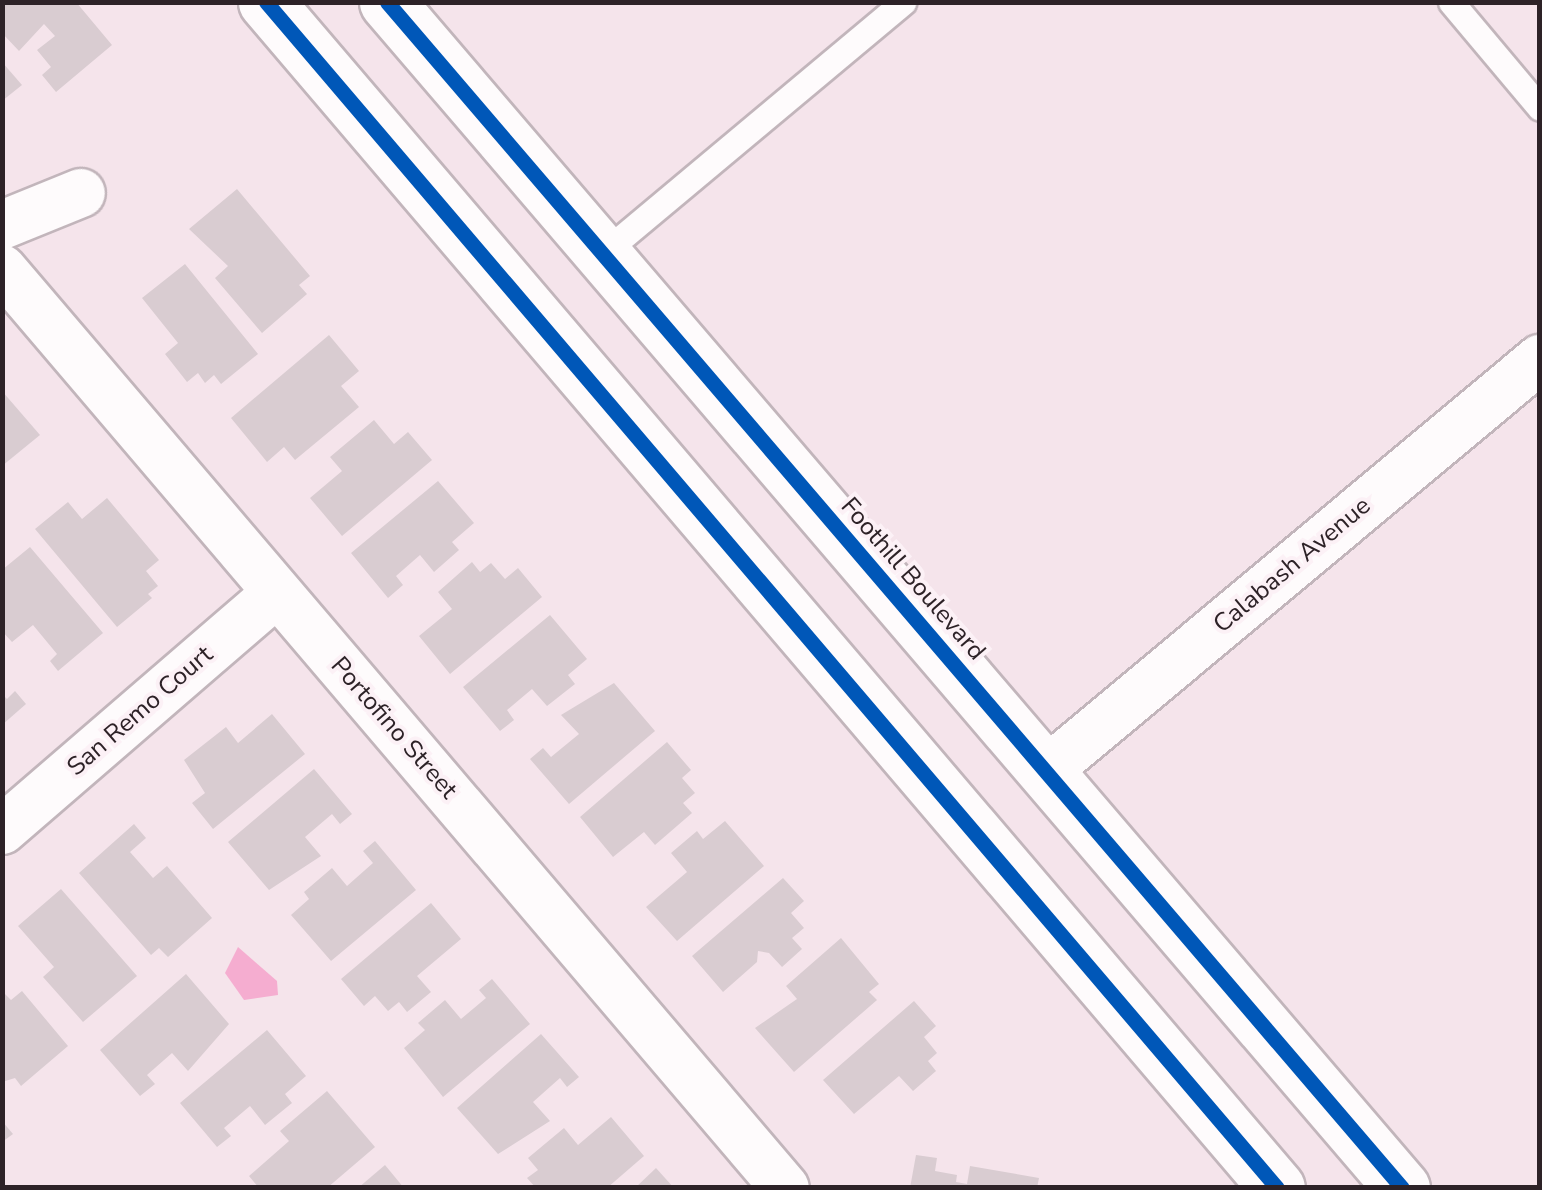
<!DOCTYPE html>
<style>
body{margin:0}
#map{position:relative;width:1542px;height:1190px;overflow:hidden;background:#f5e4eb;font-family:"Nunito Sans",sans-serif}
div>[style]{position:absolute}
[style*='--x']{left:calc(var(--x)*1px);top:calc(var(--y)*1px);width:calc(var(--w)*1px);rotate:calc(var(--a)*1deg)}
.water>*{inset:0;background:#f5add0}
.building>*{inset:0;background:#d9ccd1}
.roads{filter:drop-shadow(2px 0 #c2b5bb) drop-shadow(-2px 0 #c2b5bb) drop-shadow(0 2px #c2b5bb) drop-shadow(0 -2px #c2b5bb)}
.lane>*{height:25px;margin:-12.5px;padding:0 12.5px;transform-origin:12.5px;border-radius:12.5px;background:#fefbfc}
.street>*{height:48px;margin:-24px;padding:0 24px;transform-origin:24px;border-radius:24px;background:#fefbfc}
.primary>*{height:55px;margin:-27.5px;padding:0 27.5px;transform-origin:27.5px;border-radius:27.5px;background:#fefbfc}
.cycleway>*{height:15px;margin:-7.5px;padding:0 7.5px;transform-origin:7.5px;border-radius:7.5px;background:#0057b8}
span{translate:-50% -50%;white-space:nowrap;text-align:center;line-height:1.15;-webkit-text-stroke:8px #fcf1f6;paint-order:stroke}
.street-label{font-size:25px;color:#2d2227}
.frame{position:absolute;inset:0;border:5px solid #2d2227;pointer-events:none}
</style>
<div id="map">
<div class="water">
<div style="clip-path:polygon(238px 947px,277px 981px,278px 995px,244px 1000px,225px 973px)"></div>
</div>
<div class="building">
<div style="clip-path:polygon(2px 2px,76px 2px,112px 45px,56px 92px,42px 75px,51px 67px,37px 50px,55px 36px,44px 24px,19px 51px,2px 33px)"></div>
<div style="clip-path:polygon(2px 62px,22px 85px,2px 101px)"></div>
<div style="clip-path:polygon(237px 189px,310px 276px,299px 285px,307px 294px,262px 333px,215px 278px,228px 266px,189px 229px)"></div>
<div style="clip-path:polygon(185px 264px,258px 354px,221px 384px,214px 375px,205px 383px,198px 373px,187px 382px,165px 354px,178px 343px,142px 298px)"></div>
<div style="clip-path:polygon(329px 335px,359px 371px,341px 386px,359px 407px,295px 460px,284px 447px,267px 462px,231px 418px)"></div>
<div style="clip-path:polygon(2px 391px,40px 435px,2px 466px)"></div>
<div style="clip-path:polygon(374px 420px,394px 444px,408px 432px,432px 460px,342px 536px,310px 498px,342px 471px,330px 457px)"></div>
<div style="clip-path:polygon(438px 481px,474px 523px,452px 542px,459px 550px,434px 572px,420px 555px,396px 576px,403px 585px,388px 598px,351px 553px)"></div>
<div style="clip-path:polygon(107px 498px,159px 560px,146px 571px,158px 586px,148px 594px,152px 598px,117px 627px,35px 529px,68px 502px,82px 519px)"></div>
<div style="clip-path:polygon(30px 547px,103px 633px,58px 671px,50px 661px,57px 654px,33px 625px,12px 642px,2px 631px,2px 570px)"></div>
<div style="clip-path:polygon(472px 562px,480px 572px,491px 563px,505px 579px,518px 568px,542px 597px,450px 674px,419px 636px,452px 609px,438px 592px)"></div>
<div style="clip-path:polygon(550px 615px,587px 659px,568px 675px,575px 684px,547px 706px,532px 689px,507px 710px,514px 720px,500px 731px,463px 687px)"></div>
<div style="clip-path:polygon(614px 683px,655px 731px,569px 804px,530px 759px,543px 748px,551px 757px,579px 734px,561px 715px)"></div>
<div style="clip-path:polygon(15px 691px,26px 704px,2px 725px,2px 694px,7px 699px)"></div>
<div style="clip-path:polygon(272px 714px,305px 754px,213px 829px,192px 803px,205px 793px,184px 760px,226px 727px,238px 743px)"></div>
<div style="clip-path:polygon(667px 742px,691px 770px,682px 778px,695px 793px,683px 803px,692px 813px,655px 845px,644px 832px,613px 857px,580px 817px)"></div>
<div style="clip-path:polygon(314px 769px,352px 814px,340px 824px,332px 814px,305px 837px,321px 856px,269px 890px,228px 842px)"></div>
<div style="clip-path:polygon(725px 821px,764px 866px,677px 941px,646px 907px,687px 872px,671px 853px,697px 831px,703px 839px)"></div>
<div style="clip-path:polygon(134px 824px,146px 838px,130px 852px,153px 878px,167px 866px,212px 918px,168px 957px,159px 948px,151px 955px,79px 873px)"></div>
<div style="clip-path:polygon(375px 841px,416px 890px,331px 961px,291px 915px,309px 899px,304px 892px,332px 868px,347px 886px,373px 863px,363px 851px)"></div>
<div style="clip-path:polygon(783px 878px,804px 901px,791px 913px,804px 928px,792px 938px,802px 949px,782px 967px,769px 953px,758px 951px,757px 962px,723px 992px,692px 956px)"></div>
<div style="clip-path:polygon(61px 889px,137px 976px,83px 1022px,43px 977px,54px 967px,18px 926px)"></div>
<div style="clip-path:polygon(431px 903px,461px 939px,417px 976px,431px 992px,407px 1012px,399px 1002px,388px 1011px,375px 996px,364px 1006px,341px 979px)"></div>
<div style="clip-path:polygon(841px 938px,879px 984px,869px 992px,877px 1000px,794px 1072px,755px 1028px,797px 999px,786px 986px)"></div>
<div style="clip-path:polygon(186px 974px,229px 1024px,188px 1071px,172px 1053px,147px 1075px,155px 1084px,140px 1096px,100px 1050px)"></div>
<div style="clip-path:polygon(492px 979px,530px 1024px,443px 1097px,404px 1048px,425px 1030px,418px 1023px,445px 1000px,461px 1019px,486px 998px,479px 990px)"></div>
<div style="clip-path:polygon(2px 991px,11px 1000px,22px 991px,68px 1046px,21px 1086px,15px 1078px,2px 1082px)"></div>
<div style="clip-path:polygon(914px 1001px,936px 1026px,924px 1037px,937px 1053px,928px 1061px,936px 1071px,913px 1091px,899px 1076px,854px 1114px,823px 1080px)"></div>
<div style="clip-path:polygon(267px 1030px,306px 1076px,285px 1094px,292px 1103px,265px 1125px,250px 1106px,224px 1128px,231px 1136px,217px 1147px,180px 1103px)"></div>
<div style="clip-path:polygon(541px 1034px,579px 1077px,567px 1087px,560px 1078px,533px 1102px,550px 1121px,498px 1154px,457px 1108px)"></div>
<div style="clip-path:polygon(327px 1091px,375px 1147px,327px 1188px,259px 1188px,249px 1176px,289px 1141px,280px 1131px)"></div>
<div style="clip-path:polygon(611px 1117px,644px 1156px,607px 1188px,536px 1188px,527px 1178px,538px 1170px,528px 1158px,564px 1128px,578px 1145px)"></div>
<div style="clip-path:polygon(2px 1121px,13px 1134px,2px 1142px)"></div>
<div style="clip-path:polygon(916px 1155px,937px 1158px,935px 1171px,957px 1175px,956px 1182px,967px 1184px,970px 1166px,1039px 1178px,1037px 1188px,910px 1188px)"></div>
<div style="clip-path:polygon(385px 1165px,404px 1188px,358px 1188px)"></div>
<div style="clip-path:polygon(656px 1168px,674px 1188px,635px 1188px)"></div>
</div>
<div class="roads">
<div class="lane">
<div style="--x:1451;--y:2;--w:138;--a:50"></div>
<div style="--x:602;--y:254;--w:393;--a:-39.9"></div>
</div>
<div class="street">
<div style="--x:2;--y:225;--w:85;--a:-22.1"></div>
<div style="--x:2;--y:269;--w:1207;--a:49.57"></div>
<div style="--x:1045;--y:772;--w:645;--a:-39.84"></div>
<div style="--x:2;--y:830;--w:363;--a:-40.8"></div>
</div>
<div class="primary">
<div style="--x:266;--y:2;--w:1558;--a:49.55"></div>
<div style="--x:387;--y:2;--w:1561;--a:49.44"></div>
</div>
</div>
<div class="cycleway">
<div style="--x:266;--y:2;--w:1558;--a:49.55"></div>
<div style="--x:387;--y:2;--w:1561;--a:49.44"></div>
</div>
<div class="street-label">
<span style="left:1292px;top:565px;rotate:-40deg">Calabash Avenue</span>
<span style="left:913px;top:579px;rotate:49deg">Foothill Boulevard</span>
<span style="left:140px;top:711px;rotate:-41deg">San Remo Court</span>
<span style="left:394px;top:728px;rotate:49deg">Portofino Street</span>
</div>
<div class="frame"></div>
</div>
